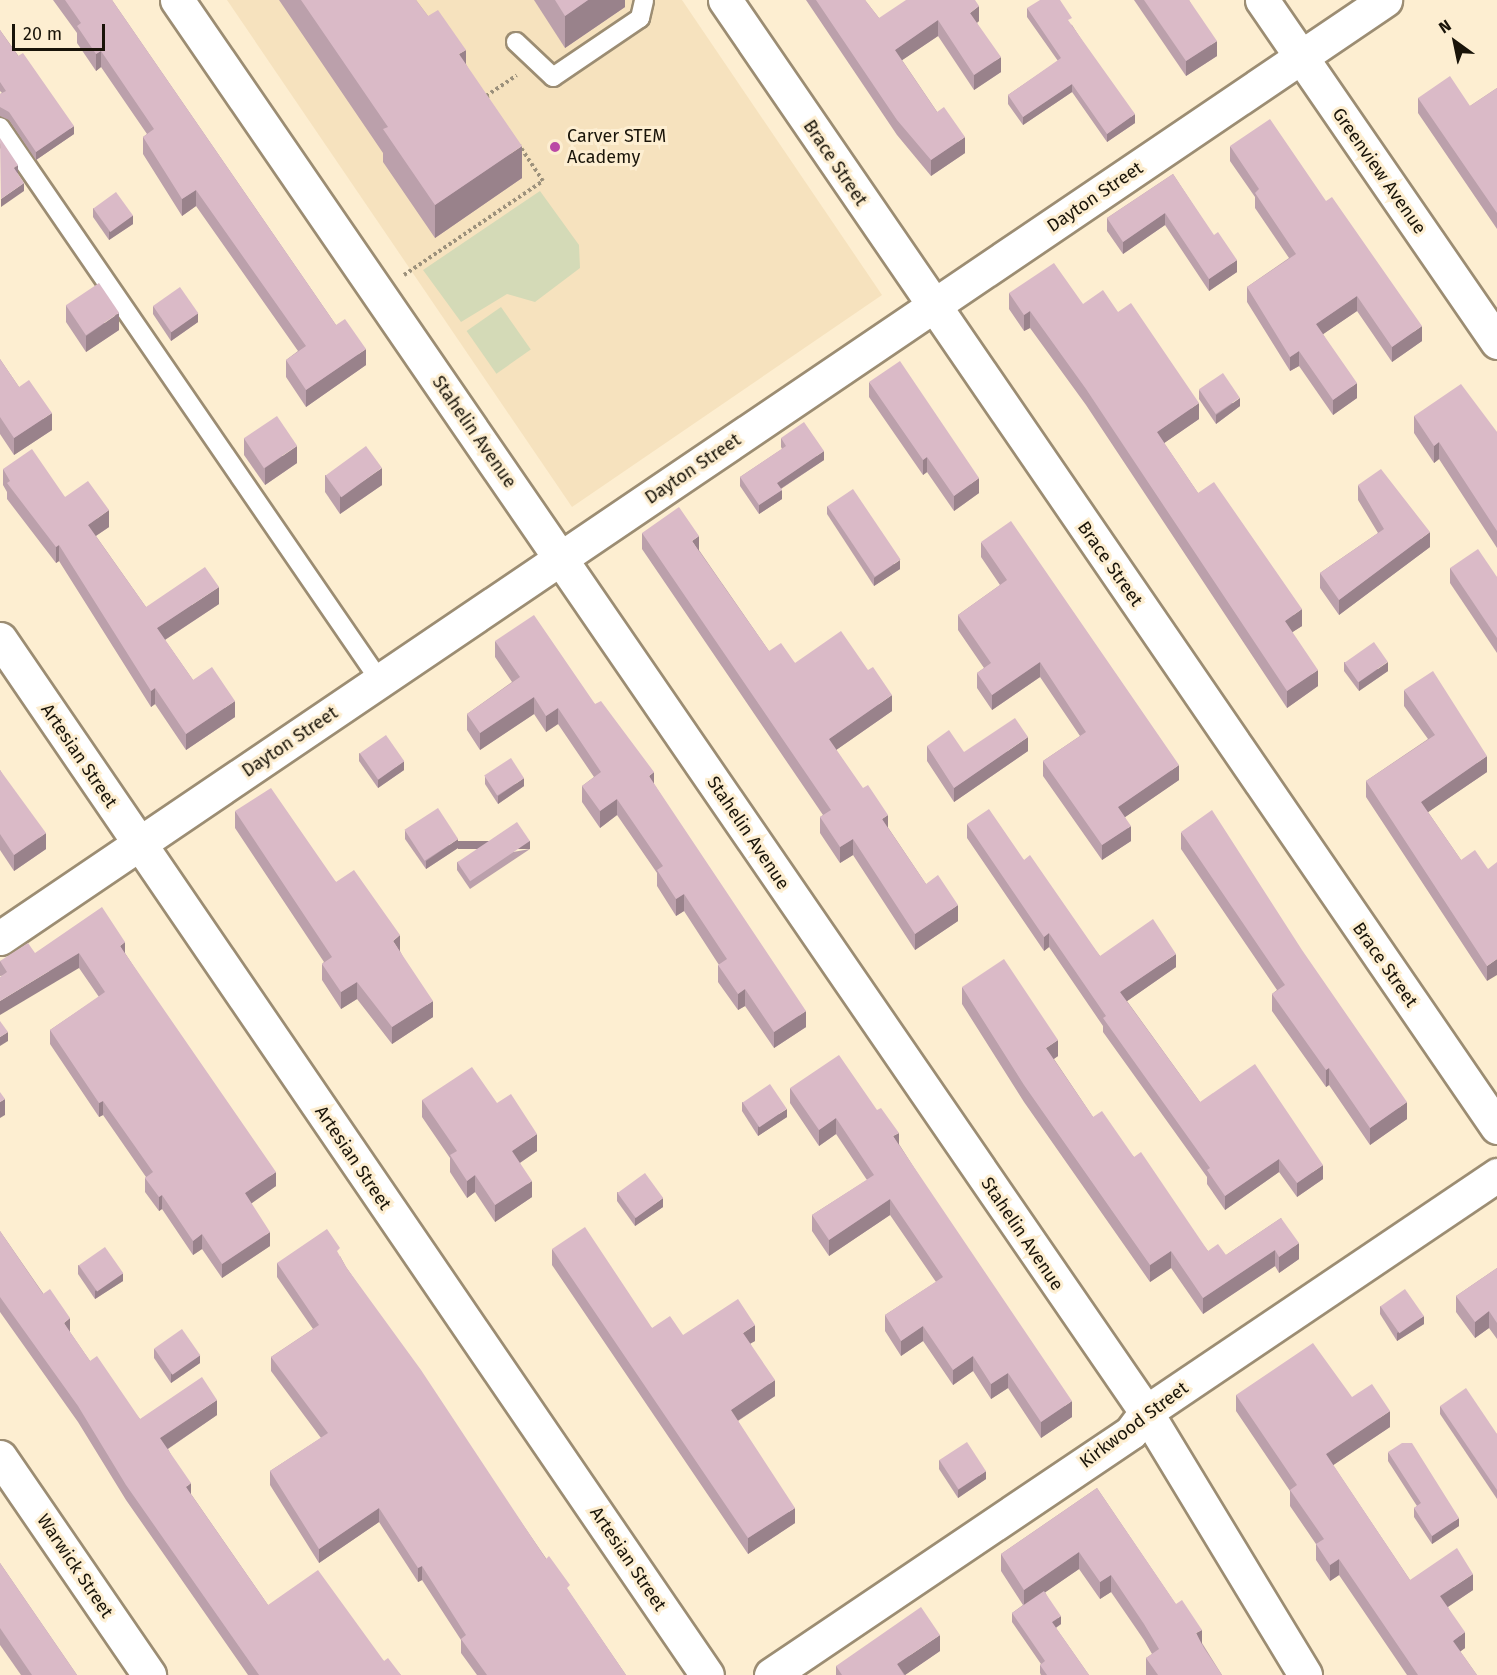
<!DOCTYPE html>
<style>
body{margin:0}
#map{position:relative;width:1497px;height:1675px;overflow:hidden;background:#fdeed1;font-family:"Fira Sans",sans-serif}
div>[style]{position:absolute}
[style*='--x']{left:calc(var(--x)*1px);top:calc(var(--y)*1px);width:calc(var(--w)*1px);rotate:calc(var(--a)*1deg)}
.built>*{inset:0;background:#f6e2be}
.green>*{inset:0;background:#d4dab7;transform-origin:0 0}
.path>*{height:4px;margin-top:-2px;transform-origin:0;background:repeating-linear-gradient(90deg,#9c917c 0 3px,transparent 0 6px)}
.roads{filter:drop-shadow(2px 0 #9c8d73) drop-shadow(-2px 0 #9c8d73) drop-shadow(0 2px #9c8d73) drop-shadow(0 -2px #9c8d73)}
.lane>*{height:18px;margin:-9px;padding:0 9px;transform-origin:9px;border-radius:9px;background:#fff}
.street>*{height:33px;margin:-16.5px;padding:0 16.5px;transform-origin:16.5px;border-radius:16.5px;background:#fff}
.wall>*{inset:0;background:#bba0ab}
.shaded-wall>*{inset:0;background:#99828b;transform-origin:0 0}
.building>*{inset:0;background:#dabac7;transform-origin:0 0}
.dots>*{width:16px;height:16px;translate:-50% -50%;box-sizing:border-box;border:3px solid #fdeed1;border-radius:50%}
span{translate:-50% -50%;white-space:nowrap;text-align:center;line-height:1.15;-webkit-text-stroke:6px #fdeed1;paint-order:stroke}
.poi-label{font-size:18px;color:#191409}
.left{translate:0 -50%;text-align:left}
.street-label{font-size:18px;color:#191409}
.north{position:absolute;left:1425px;top:12px;width:60px;height:60px;-webkit-text-stroke:4px #fdeed1;paint-order:stroke;rotate:327deg;font-size:16px;font-weight:700;line-height:24px;text-align:center;color:#191409}
.north::after{content:'';display:block;margin:auto;width:21px;height:27px;background:#191409;clip-path:polygon(50% 0,100% 100%,50% 72%,0 100%)}
.scale{position:absolute;left:12px;top:24px;width:93px;height:27px;box-sizing:border-box;border:3px solid #191409;border-top:0;padding-left:8px;font-size:18px;line-height:21px;white-space:nowrap;color:#191409;-webkit-text-stroke:4px #fdeed1;paint-order:stroke}
</style>
<div id="map">
<div class="built">
<div style="clip-path:polygon(227px 0,682px 0,882px 295px,572px 507px)"></div>
</div>
<div class="green">
<div style="clip-path:polygon(540px 191px,579px 245px,580px 268px,535px 302px,507px 294px,461px 322px,423px 270px)"></div>
<div style="left:501px;top:307px;width:52px;height:42px;rotate:55deg"></div>
</div>
<div class="path">
<div style="--x:488;--y:99;--w:4;--a:-124"></div>
<div style="--x:486;--y:96;--w:37;--a:-34"></div>
<div style="--x:404;--y:275;--w:168;--a:-34.1"></div>
<div style="--x:543;--y:181;--w:43;--a:-123.7"></div>
</div>
<div class="roads">
<div class="lane">
<div style="--x:516;--y:42;--w:51;--a:43.4"></div>
<div style="--x:553;--y:77;--w:105;--a:-34.1"></div>
<div style="--x:640;--y:18;--w:18;--a:-77"></div>
<div style="--x:0;--y:127;--w:672;--a:55.55"></div>
</div>
<div class="street">
<div style="--x:177;--y:0;--w:1713;--a:55.54"></div>
<div style="--x:1146;--y:1412;--w:307;--a:58.8"></div>
<div style="--x:725;--y:0;--w:1366;--a:55.59"></div>
<div style="--x:1262;--y:0;--w:415;--a:55.5"></div>
<div style="--x:0;--y:639;--w:1254;--a:55.69"></div>
<div style="--x:0;--y:938;--w:1673;--a:-34.11"></div>
<div style="--x:0;--y:1457;--w:264;--a:55.6"></div>
<div style="--x:771;--y:1675;--w:434;--a:-34"></div>
<div style="--x:1131;--y:1432;--w:25;--a:-53"></div>
<div style="--x:1146;--y:1412;--w:424;--a:-34"></div>
</div>
</div>
<div class="wall">
<div style="clip-path:polygon(53px 0,112px 0,336px 325px,366px 365px,306px 407px,286px 377px,286px 360px,298px 351px,196px 206px,182px 216px,143px 154px,143px 137px,147px 134px,101px 67px,96px 71px,77px 43px,77px 33px)"></div>
<div style="clip-path:polygon(279px 0,416px 0,428px 16px,466px 64px,522px 178px,435px 238px,383px 162px,383px 153px)"></div>
<div style="clip-path:polygon(534px 0,625px 0,625px 7px,565px 48px)"></div>
<div style="clip-path:polygon(806px 0,865px 0,879px 18px,979px 21px,977px 23px,1001px 72px,974px 90px,938px 36px,902px 60px,965px 153px,931px 176px,897px 135px)"></div>
<div style="clip-path:polygon(1134px 0,1189px 0,1217px 56px,1186px 76px)"></div>
<div style="clip-path:polygon(1027px 8px,1072px 25px,1135px 123px,1107px 142px,1072px 92px,1023px 125px,1008px 104px,1008px 95px,1058px 61px,1027px 17px)"></div>
<div style="clip-path:polygon(0 30px,74px 134px,36px 160px,9px 120px,0 116px,0 94px,2px 93px,0 91px)"></div>
<div style="clip-path:polygon(1497px 88px,1497px 229px,1418px 113px,1418px 98px,1470px 106px)"></div>
<div style="clip-path:polygon(1230px 146px,1422px 341px,1392px 362px,1357px 311px,1323px 334px,1357px 398px,1333px 415px,1299px 366px,1290px 371px,1247px 302px,1247px 287px,1289px 258px,1255px 208px,1255px 197px,1230px 161px)"></div>
<div style="clip-path:polygon(1173px 174px,1237px 272px,1209px 291px,1165px 225px,1123px 254px,1107px 231px,1107px 218px)"></div>
<div style="clip-path:polygon(93px 208px,133px 224px,109px 240px,93px 217px)"></div>
<div style="clip-path:polygon(1009px 293px,1083px 304px,1118px 312px,1199px 419px,1164px 443px,1198px 493px,1302px 626px,1292px 632px,1318px 686px,1287px 708px,1086px 405px,1030px 328px,1024px 331px,1009px 309px)"></div>
<div style="clip-path:polygon(66px 305px,119px 330px,86px 352px,66px 322px)"></div>
<div style="clip-path:polygon(153px 306px,198px 322px,171px 341px,153px 314px)"></div>
<div style="clip-path:polygon(0 359px,19px 387px,52px 430px,14px 455px,0 434px)"></div>
<div style="clip-path:polygon(869px 382px,979px 493px,954px 511px,927px 472px,923px 475px,869px 397px)"></div>
<div style="clip-path:polygon(1199px 390px,1240px 406px,1216px 424px,1199px 399px)"></div>
<div style="clip-path:polygon(1414px 416px,1497px 432px,1497px 548px,1439px 459px,1434px 463px,1414px 433px)"></div>
<div style="clip-path:polygon(244px 438px,297px 463px,265px 485px,244px 455px)"></div>
<div style="clip-path:polygon(781px 438px,824px 460px,781px 489px,782px 499px,759px 514px,740px 486px,740px 477px,782px 449px,781px 447px)"></div>
<div style="clip-path:polygon(3px 469px,65px 497px,109px 527px,96px 536px,146px 607px,219px 604px,165px 640px,193px 680px,235px 717px,186px 750px,155px 704px,151px 707px,59px 561px,56px 563px,7px 499px,7px 492px,3px 485px)"></div>
<div style="clip-path:polygon(325px 475px,382px 485px,340px 514px,325px 492px)"></div>
<div style="clip-path:polygon(1358px 485px,1430px 547px,1339px 615px,1320px 588px,1320px 573px,1378px 533px,1358px 500px)"></div>
<div style="clip-path:polygon(827px 506px,900px 569px,874px 586px,827px 514px)"></div>
<div style="clip-path:polygon(642px 533px,699px 550px,769px 651px,795px 663px,892px 711px,836px 750px,926px 884px,958px 921px,915px 950px,853px 855px,840px 863px,820px 833px,820px 817px,823px 815px,642px 549px)"></div>
<div style="clip-path:polygon(981px 542px,1179px 780px,1125px 817px,1131px 841px,1102px 860px,1043px 776px,1043px 761px,1080px 736px,1040px 677px,992px 710px,977px 688px,977px 673px,984px 668px,958px 630px,958px 615px,1000px 585px,981px 557px)"></div>
<div style="clip-path:polygon(1450px 568px,1497px 577px,1497px 653px,1450px 583px)"></div>
<div style="clip-path:polygon(495px 641px,595px 704px,654px 784px,806px 1027px,774px 1048px,745px 1006px,738px 1010px,718px 982px,718px 965px,719px 965px,684px 911px,676px 916px,657px 886px,657px 873px,617px 815px,600px 828px,582px 802px,582px 786px,594px 777px,558px 724px,546px 732px,534px 714px,480px 750px,467px 730px,467px 714px,512px 682px,495px 657px)"></div>
<div style="clip-path:polygon(1344px 662px,1388px 671px,1359px 691px,1344px 671px)"></div>
<div style="clip-path:polygon(1404px 690px,1487px 772px,1428px 812px,1461px 860px,1488px 869px,1487px 981px,1366px 797px,1366px 781px,1428px 739px,1404px 706px)"></div>
<div style="clip-path:polygon(927px 746px,964px 752px,1028px 751px,954px 802px,927px 761px)"></div>
<div style="clip-path:polygon(359px 753px,404px 770px,378px 788px,359px 761px)"></div>
<div style="clip-path:polygon(0 770px,46px 849px,14px 871px,0 850px)"></div>
<div style="clip-path:polygon(485px 776px,524px 786px,498px 804px,485px 784px)"></div>
<div style="clip-path:polygon(235px 811px,336px 882px,400px 951px,433px 1017px,392px 1044px,357px 999px,341px 1009px,322px 980px,322px 964px,324px 962px,235px 828px)"></div>
<div style="clip-path:polygon(967px 824px,1024px 860px,1100px 956px,1176px 967px,1127px 1001px,1200px 1102px,1323px 1179px,1297px 1197px,1279px 1172px,1225px 1210px,1207px 1184px,1207px 1177px,1103px 1032px,1103px 1026px,1049px 947px,1044px 951px,967px 838px)"></div>
<div style="clip-path:polygon(405px 830px,458px 848px,426px 869px,405px 839px)"></div>
<div style="clip-path:polygon(1181px 832px,1407px 1119px,1370px 1145px,1329px 1085px,1326px 1087px,1272px 1011px,1272px 994px,1277px 990px,1181px 849px)"></div>
<div style="clip-path:polygon(530px 849px,470px 889px,457px 870px,457px 862px)"></div>
<div style="clip-path:polygon(35px 953px,125px 953px,276px 1186px,251px 1203px,270px 1246px,222px 1278px,202px 1249px,193px 1255px,162px 1209px,159px 1211px,145px 1192px,145px 1178px,146px 1177px,103px 1115px,99px 1117px,50px 1044px,50px 1030px,99px 997px,79px 968px,0 976px,0 961px)"></div>
<div style="clip-path:polygon(962px 987px,1058px 1056px,1054px 1059px,1093px 1117px,1134px 1157px,1208px 1251px,1226px 1255px,1281px 1218px,1299px 1259px,1279px 1273px,1275px 1266px,1203px 1314px,1171px 1268px,1150px 1282px,1024px 1102px,962px 1004px)"></div>
<div style="clip-path:polygon(790px 1088px,899px 1144px,1072px 1417px,1041px 1438px,1008px 1388px,991px 1399px,973px 1371px,953px 1385px,923px 1341px,901px 1356px,885px 1331px,885px 1315px,936px 1282px,890px 1215px,829px 1256px,812px 1231px,812px 1215px,867px 1180px,836px 1134px,819px 1146px,790px 1103px)"></div>
<div style="clip-path:polygon(422px 1100px,497px 1103px,537px 1151px,520px 1163px,532px 1197px,495px 1222px,475px 1192px,467px 1198px,450px 1172px,450px 1158px,422px 1117px)"></div>
<div style="clip-path:polygon(742px 1102px,787px 1117px,758px 1136px,742px 1111px)"></div>
<div style="clip-path:polygon(617px 1192px,663px 1207px,635px 1226px,617px 1201px)"></div>
<div style="clip-path:polygon(0 1231px,90px 1361px,140px 1419px,217px 1415px,168px 1449px,191px 1494px,268px 1605px,384px 1661px,401px 1675px,248px 1675px,126px 1500px,78px 1422px,0 1312px)"></div>
<div style="clip-path:polygon(552px 1249px,652px 1328px,683px 1335px,755px 1341px,750px 1343px,775px 1396px,738px 1421px,795px 1523px,748px 1554px,552px 1265px)"></div>
<div style="clip-path:polygon(340px 1256px,346px 1267px,626px 1675px,477px 1675px,461px 1653px,461px 1640px,422px 1580px,418px 1582px,379px 1522px,319px 1563px,270px 1485px,270px 1471px,321px 1438px,271px 1371px,271px 1357px,313px 1329px,277px 1277px,277px 1263px)"></div>
<div style="clip-path:polygon(78px 1265px,123px 1281px,95px 1299px,78px 1274px)"></div>
<div style="clip-path:polygon(1497px 1268px,1497px 1339px,1489px 1328px,1475px 1338px,1456px 1312px,1456px 1296px)"></div>
<div style="clip-path:polygon(1380px 1306px,1424px 1324px,1397px 1341px,1380px 1314px)"></div>
<div style="clip-path:polygon(154px 1349px,200px 1363px,171px 1383px,154px 1358px)"></div>
<div style="clip-path:polygon(1236px 1395px,1352px 1397px,1390px 1427px,1333px 1465px,1410px 1580px,1473px 1590px,1448px 1607px,1465px 1648px,1460px 1651px,1477px 1675px,1407px 1675px,1339px 1575px,1330px 1581px,1316px 1560px,1316px 1544px,1290px 1506px,1290px 1491px,1236px 1411px)"></div>
<div style="clip-path:polygon(1440px 1406px,1497px 1434px,1497px 1499px,1440px 1414px)"></div>
<div style="clip-path:polygon(1388px 1452px,1459px 1526px,1432px 1544px,1414px 1517px,1414px 1508px,1417px 1506px,1388px 1461px)"></div>
<div style="clip-path:polygon(939px 1460px,986px 1479px,958px 1498px,939px 1469px)"></div>
<div style="clip-path:polygon(1097px 1488px,1202px 1643px,1222px 1675px,1146px 1675px,1146px 1658px,1152px 1654px,1144px 1640px,1111px 1592px,1100px 1599px,1079px 1569px,1045px 1592px,1061px 1624px,1056px 1628px,1089px 1675px,1041px 1675px,1040px 1673px,1040px 1665px,1041px 1664px,1012px 1622px,1012px 1613px,1023px 1605px,1001px 1571px,1001px 1554px)"></div>
<div style="clip-path:polygon(0 1563px,77px 1675px,21px 1675px,0 1645px)"></div>
<div style="clip-path:polygon(940px 1651px,905px 1675px,836px 1675px,836px 1666px)"></div>
</div>
<div class="shaded-wall">
<div style="clip-path:polygon(588px 0,625px 0,625px 7px,565px 48px,565px 16px)"></div>
<div style="clip-path:polygon(979px 6px,979px 21px,970px 28px,970px 13px)"></div>
<div style="clip-path:polygon(938px 20px,938px 36px,895px 65px,895px 50px)"></div>
<div style="clip-path:polygon(1217px 41px,1217px 56px,1186px 76px,1186px 61px)"></div>
<div style="clip-path:polygon(466px 50px,466px 83px,459px 54px)"></div>
<div style="clip-path:polygon(101px 51px,101px 67px,96px 71px,96px 54px)"></div>
<div style="clip-path:polygon(1001px 57px,1001px 72px,974px 90px,974px 75px)"></div>
<div style="clip-path:polygon(1072px 84px,1072px 92px,1023px 125px,1023px 117px)"></div>
<div style="clip-path:polygon(1135px 114px,1135px 123px,1107px 142px,1107px 134px)"></div>
<div style="clip-path:polygon(74px 126px,74px 134px,36px 160px,36px 152px)"></div>
<div style="clip-path:polygon(965px 137px,965px 153px,931px 176px,931px 160px)"></div>
<div style="clip-path:polygon(522px 146px,522px 178px,435px 238px,435px 205px)"></div>
<div style="clip-path:polygon(18px 165px,18px 173px,14px 176px,14px 168px)"></div>
<div style="clip-path:polygon(24px 183px,24px 191px,1px 207px,1px 199px)"></div>
<div style="clip-path:polygon(196px 190px,196px 206px,182px 216px,182px 199px)"></div>
<div style="clip-path:polygon(1165px 213px,1165px 225px,1123px 254px,1123px 242px)"></div>
<div style="clip-path:polygon(133px 215px,133px 224px,109px 240px,109px 232px)"></div>
<div style="clip-path:polygon(1237px 260px,1237px 272px,1209px 291px,1209px 279px)"></div>
<div style="clip-path:polygon(1357px 296px,1357px 311px,1316px 339px,1316px 324px)"></div>
<div style="clip-path:polygon(1030px 311px,1030px 328px,1024px 331px,1024px 315px)"></div>
<div style="clip-path:polygon(119px 313px,119px 330px,86px 352px,86px 336px)"></div>
<div style="clip-path:polygon(198px 313px,198px 322px,171px 341px,171px 332px)"></div>
<div style="clip-path:polygon(1422px 326px,1422px 341px,1392px 362px,1392px 347px)"></div>
<div style="clip-path:polygon(366px 349px,366px 365px,306px 407px,306px 390px)"></div>
<div style="clip-path:polygon(1299px 351px,1299px 366px,1290px 371px,1290px 357px)"></div>
<div style="clip-path:polygon(1357px 383px,1357px 398px,1333px 415px,1333px 400px)"></div>
<div style="clip-path:polygon(1240px 398px,1240px 406px,1216px 424px,1216px 415px)"></div>
<div style="clip-path:polygon(1199px 403px,1199px 419px,1157px 448px,1157px 432px)"></div>
<div style="clip-path:polygon(52px 413px,52px 430px,14px 455px,14px 438px)"></div>
<div style="clip-path:polygon(1439px 442px,1439px 459px,1434px 463px,1434px 446px)"></div>
<div style="clip-path:polygon(297px 446px,297px 463px,265px 485px,265px 468px)"></div>
<div style="clip-path:polygon(824px 451px,824px 460px,777px 491px,777px 483px)"></div>
<div style="clip-path:polygon(927px 457px,927px 472px,923px 475px,923px 460px)"></div>
<div style="clip-path:polygon(382px 468px,382px 485px,340px 514px,340px 497px)"></div>
<div style="clip-path:polygon(979px 478px,979px 493px,954px 511px,954px 496px)"></div>
<div style="clip-path:polygon(782px 490px,782px 499px,759px 514px,759px 505px)"></div>
<div style="clip-path:polygon(109px 510px,109px 527px,88px 541px,88px 525px)"></div>
<div style="clip-path:polygon(1430px 532px,1430px 547px,1339px 615px,1339px 600px)"></div>
<div style="clip-path:polygon(699px 536px,699px 552px,692px 541px)"></div>
<div style="clip-path:polygon(59px 545px,59px 561px,56px 563px,56px 547px)"></div>
<div style="clip-path:polygon(900px 560px,900px 569px,874px 586px,874px 578px)"></div>
<div style="clip-path:polygon(219px 587px,219px 604px,157px 645px,157px 628px)"></div>
<div style="clip-path:polygon(1302px 609px,1302px 626px,1285px 637px,1285px 621px)"></div>
<div style="clip-path:polygon(1040px 662px,1040px 677px,992px 710px,992px 695px)"></div>
<div style="clip-path:polygon(1388px 662px,1388px 671px,1359px 691px,1359px 682px)"></div>
<div style="clip-path:polygon(1318px 670px,1318px 686px,1287px 708px,1287px 691px)"></div>
<div style="clip-path:polygon(155px 688px,155px 704px,151px 707px,151px 691px)"></div>
<div style="clip-path:polygon(892px 695px,892px 711px,829px 755px,829px 739px)"></div>
<div style="clip-path:polygon(534px 697px,534px 714px,480px 750px,480px 733px)"></div>
<div style="clip-path:polygon(235px 701px,235px 717px,186px 750px,186px 734px)"></div>
<div style="clip-path:polygon(558px 708px,558px 724px,546px 732px,546px 716px)"></div>
<div style="clip-path:polygon(1028px 737px,1028px 751px,954px 802px,954px 788px)"></div>
<div style="clip-path:polygon(1487px 756px,1487px 772px,1421px 817px,1421px 802px)"></div>
<div style="clip-path:polygon(404px 761px,404px 770px,378px 788px,378px 780px)"></div>
<div style="clip-path:polygon(1179px 765px,1179px 780px,1118px 822px,1118px 807px)"></div>
<div style="clip-path:polygon(654px 772px,654px 788px,649px 776px)"></div>
<div style="clip-path:polygon(524px 778px,524px 786px,498px 804px,498px 796px)"></div>
<div style="clip-path:polygon(617px 799px,617px 815px,600px 828px,600px 811px)"></div>
<div style="clip-path:polygon(888px 815px,888px 831px,882px 819px)"></div>
<div style="clip-path:polygon(1131px 826px,1131px 841px,1102px 860px,1102px 845px)"></div>
<div style="clip-path:polygon(46px 833px,46px 849px,14px 871px,14px 855px)"></div>
<div style="clip-path:polygon(458px 839px,458px 848px,426px 869px,426px 861px)"></div>
<div style="clip-path:polygon(853px 839px,853px 855px,840px 863px,840px 847px)"></div>
<div style="left:530px;top:841px;width:8px;height:72px;rotate:90deg"></div>
<div style="clip-path:polygon(684px 894px,684px 911px,676px 916px,676px 899px)"></div>
<div style="clip-path:polygon(958px 905px,958px 921px,915px 950px,915px 934px)"></div>
<div style="clip-path:polygon(1049px 933px,1049px 947px,1044px 951px,1044px 937px)"></div>
<div style="clip-path:polygon(400px 935px,400px 952px,393px 941px)"></div>
<div style="clip-path:polygon(125px 942px,125px 956px,120px 946px)"></div>
<div style="clip-path:polygon(79px 953px,79px 968px,0 1015px,0 1001px)"></div>
<div style="clip-path:polygon(1176px 954px,1176px 967px,1120px 1006px,1120px 992px)"></div>
<div style="clip-path:polygon(1497px 959px,1497px 975px,1487px 981px,1487px 966px)"></div>
<div style="clip-path:polygon(357px 982px,357px 999px,341px 1009px,341px 992px)"></div>
<div style="clip-path:polygon(745px 989px,745px 1006px,738px 1010px,738px 994px)"></div>
<div style="clip-path:polygon(433px 1001px,433px 1017px,392px 1044px,392px 1027px)"></div>
<div style="clip-path:polygon(806px 1011px,806px 1027px,774px 1048px,774px 1032px)"></div>
<div style="clip-path:polygon(8px 1032px,8px 1041px,0 1046px,0 1037px)"></div>
<div style="clip-path:polygon(1058px 1040px,1058px 1056px,1046px 1064px,1046px 1048px)"></div>
<div style="clip-path:polygon(1329px 1068px,1329px 1085px,1326px 1087px,1326px 1070px)"></div>
<div style="clip-path:polygon(5px 1099px,5px 1115px,0 1118px,0 1102px)"></div>
<div style="clip-path:polygon(103px 1101px,103px 1115px,99px 1117px,99px 1103px)"></div>
<div style="clip-path:polygon(1407px 1102px,1407px 1119px,1370px 1145px,1370px 1128px)"></div>
<div style="clip-path:polygon(787px 1109px,787px 1117px,758px 1136px,758px 1127px)"></div>
<div style="clip-path:polygon(836px 1118px,836px 1134px,819px 1146px,819px 1130px)"></div>
<div style="clip-path:polygon(899px 1133px,899px 1148px,893px 1136px)"></div>
<div style="clip-path:polygon(537px 1134px,537px 1151px,512px 1168px,512px 1151px)"></div>
<div style="clip-path:polygon(1279px 1159px,1279px 1172px,1225px 1210px,1225px 1196px)"></div>
<div style="clip-path:polygon(1323px 1165px,1323px 1179px,1297px 1197px,1297px 1183px)"></div>
<div style="clip-path:polygon(276px 1172px,276px 1186px,245px 1208px,245px 1193px)"></div>
<div style="clip-path:polygon(475px 1175px,475px 1192px,467px 1198px,467px 1181px)"></div>
<div style="clip-path:polygon(532px 1181px,532px 1197px,495px 1222px,495px 1205px)"></div>
<div style="clip-path:polygon(162px 1195px,162px 1209px,159px 1211px,159px 1197px)"></div>
<div style="clip-path:polygon(663px 1198px,663px 1207px,635px 1226px,635px 1218px)"></div>
<div style="clip-path:polygon(890px 1199px,890px 1215px,829px 1256px,829px 1240px)"></div>
<div style="clip-path:polygon(270px 1232px,270px 1246px,222px 1278px,222px 1264px)"></div>
<div style="clip-path:polygon(202px 1234px,202px 1249px,193px 1255px,193px 1241px)"></div>
<div style="clip-path:polygon(1299px 1243px,1299px 1259px,1279px 1273px,1279px 1257px)"></div>
<div style="clip-path:polygon(1275px 1250px,1275px 1266px,1203px 1314px,1203px 1298px)"></div>
<div style="clip-path:polygon(1171px 1251px,1171px 1268px,1150px 1282px,1150px 1265px)"></div>
<div style="clip-path:polygon(123px 1273px,123px 1281px,95px 1299px,95px 1291px)"></div>
<div style="clip-path:polygon(1489px 1311px,1489px 1328px,1475px 1338px,1475px 1322px)"></div>
<div style="clip-path:polygon(1424px 1316px,1424px 1324px,1397px 1341px,1397px 1333px)"></div>
<div style="clip-path:polygon(70px 1318px,70px 1334px,64px 1323px)"></div>
<div style="clip-path:polygon(755px 1325px,755px 1341px,743px 1348px,743px 1333px)"></div>
<div style="clip-path:polygon(923px 1326px,923px 1341px,901px 1356px,901px 1341px)"></div>
<div style="clip-path:polygon(200px 1355px,200px 1363px,171px 1383px,171px 1374px)"></div>
<div style="clip-path:polygon(973px 1356px,973px 1371px,953px 1385px,953px 1370px)"></div>
<div style="clip-path:polygon(1008px 1373px,1008px 1388px,991px 1399px,991px 1384px)"></div>
<div style="clip-path:polygon(775px 1380px,775px 1396px,731px 1425px,731px 1410px)"></div>
<div style="clip-path:polygon(217px 1400px,217px 1415px,160px 1454px,160px 1438px)"></div>
<div style="clip-path:polygon(1072px 1401px,1072px 1417px,1041px 1438px,1041px 1422px)"></div>
<div style="clip-path:polygon(1390px 1411px,1390px 1427px,1326px 1470px,1326px 1454px)"></div>
<div style="clip-path:polygon(986px 1471px,986px 1479px,958px 1498px,958px 1490px)"></div>
<div style="clip-path:polygon(191px 1483px,191px 1499px,186px 1487px)"></div>
<div style="clip-path:polygon(379px 1508px,379px 1522px,319px 1563px,319px 1549px)"></div>
<div style="clip-path:polygon(795px 1508px,795px 1523px,748px 1554px,748px 1538px)"></div>
<div style="clip-path:polygon(1459px 1518px,1459px 1526px,1432px 1544px,1432px 1536px)"></div>
<div style="clip-path:polygon(1079px 1552px,1079px 1569px,1024px 1607px,1024px 1590px)"></div>
<div style="clip-path:polygon(1339px 1559px,1339px 1575px,1330px 1581px,1330px 1565px)"></div>
<div style="clip-path:polygon(422px 1566px,422px 1580px,418px 1582px,418px 1568px)"></div>
<div style="clip-path:polygon(1473px 1574px,1473px 1590px,1440px 1612px,1440px 1596px)"></div>
<div style="clip-path:polygon(1111px 1575px,1111px 1592px,1100px 1599px,1100px 1582px)"></div>
<div style="clip-path:polygon(1061px 1616px,1061px 1624px,1052px 1630px,1052px 1622px)"></div>
<div style="clip-path:polygon(1202px 1630px,1202px 1646px,1196px 1633px)"></div>
<div style="clip-path:polygon(1465px 1632px,1465px 1648px,1453px 1657px,1453px 1641px)"></div>
<div style="clip-path:polygon(940px 1635px,940px 1651px,905px 1675px,897px 1664px)"></div>
</div>
<div class="building">
<div style="clip-path:polygon(65px 0,112px 0,336px 325px,345px 319px,366px 349px,306px 390px,286px 360px,306px 346px,196px 190px,182px 199px,143px 137px,154px 129px,101px 51px,96px 54px,77px 26px,81px 23px)"></div>
<div style="clip-path:polygon(301px 0,416px 0,428px 16px,438px 10px,466px 50px,459px 54px,522px 146px,435px 205px,383px 129px,388px 127px)"></div>
<div style="clip-path:polygon(555px 0,588px 0,565px 16px)"></div>
<div style="clip-path:polygon(816px 0,865px 0,879px 18px,906px 0,975px 0,979px 6px,970px 13px,1001px 57px,974px 75px,938px 20px,895px 50px,937px 112px,944px 107px,965px 137px,931px 160px,897px 120px)"></div>
<div style="clip-path:polygon(1040px 0,1060px 0,1072px 18px,1068px 20px,1135px 114px,1107px 134px,1072px 84px,1023px 117px,1008px 95px,1061px 58px,1027px 8px)"></div>
<div style="clip-path:polygon(1144px 0,1189px 0,1217px 41px,1186px 61px)"></div>
<div style="clip-path:polygon(0 30px,18px 56px,23px 53px,74px 126px,36px 152px,9px 112px,0 107px,0 94px,6px 91px,0 82px)"></div>
<div style="clip-path:polygon(1450px 76px,1470px 106px,1497px 88px,1497px 213px,1418px 98px)"></div>
<div style="clip-path:polygon(1270px 119px,1326px 201px,1332px 197px,1422px 326px,1392px 347px,1357px 296px,1316px 324px,1357px 383px,1333px 400px,1299px 351px,1290px 357px,1247px 287px,1296px 254px,1255px 193px,1259px 189px,1230px 146px)"></div>
<div style="clip-path:polygon(0 138px,18px 165px,14px 168px,24px 183px,1px 199px)"></div>
<div style="clip-path:polygon(1173px 174px,1214px 235px,1218px 232px,1237px 260px,1209px 279px,1165px 213px,1123px 242px,1107px 218px)"></div>
<div style="left:116px;top:192px;width:29px;height:28px;rotate:54deg"></div>
<div style="clip-path:polygon(1054px 263px,1083px 304px,1103px 290px,1118px 312px,1131px 303px,1199px 403px,1157px 432px,1198px 493px,1214px 482px,1302px 609px,1285px 621px,1318px 670px,1287px 691px,1086px 389px,1030px 311px,1024px 315px,1009px 293px)"></div>
<div style="left:99px;top:283px;width:36px;height:40px;rotate:56deg"></div>
<div style="left:180px;top:287px;width:32px;height:33px;rotate:55deg"></div>
<div style="clip-path:polygon(0 359px,19px 387px,29px 380px,52px 413px,14px 438px,0 417px)"></div>
<div style="clip-path:polygon(900px 361px,979px 478px,954px 496px,927px 457px,923px 460px,869px 382px)"></div>
<div style="left:1223px;top:373px;width:30px;height:29px;rotate:56deg"></div>
<div style="clip-path:polygon(1461px 384px,1497px 432px,1497px 531px,1439px 442px,1434px 446px,1414px 416px)"></div>
<div style="left:277px;top:416px;width:36px;height:40px;rotate:56deg"></div>
<div style="clip-path:polygon(804px 422px,824px 451px,777px 483px,782px 490px,759px 505px,740px 477px,786px 446px,781px 438px)"></div>
<div style="left:366px;top:446px;width:27px;height:50px;rotate:54deg"></div>
<div style="clip-path:polygon(32px 449px,65px 497px,88px 481px,109px 510px,88px 525px,146px 607px,205px 567px,219px 587px,157px 628px,193px 680px,212px 667px,235px 701px,186px 734px,155px 688px,151px 691px,59px 545px,56px 547px,7px 483px,10px 481px,3px 469px)"></div>
<div style="clip-path:polygon(1381px 469px,1430px 532px,1339px 600px,1320px 573px,1384px 529px,1358px 485px)"></div>
<div style="left:853px;top:489px;width:85px;height:31px;rotate:56deg"></div>
<div style="clip-path:polygon(679px 507px,699px 536px,692px 541px,769px 651px,781px 643px,795px 663px,841px 631px,868px 670px,873px 667px,892px 695px,829px 739px,863px 788px,868px 785px,888px 815px,882px 819px,926px 884px,938px 875px,958px 905px,915px 934px,853px 839px,840px 847px,820px 817px,831px 810px,642px 533px)"></div>
<div style="clip-path:polygon(1011px 521px,1179px 765px,1118px 807px,1131px 826px,1102px 845px,1043px 761px,1086px 732px,1040px 662px,992px 695px,977px 673px,991px 663px,958px 615px,1007px 580px,981px 542px)"></div>
<div style="clip-path:polygon(1478px 549px,1497px 577px,1497px 638px,1450px 568px)"></div>
<div style="clip-path:polygon(534px 615px,595px 704px,601px 701px,654px 772px,649px 776px,806px 1011px,774px 1032px,745px 989px,738px 994px,718px 965px,727px 959px,684px 894px,676px 899px,657px 870px,663px 866px,617px 799px,600px 811px,582px 786px,601px 772px,558px 708px,546px 716px,534px 697px,480px 733px,467px 714px,520px 677px,495px 641px)"></div>
<div style="left:1374px;top:642px;width:24px;height:36px;rotate:55deg"></div>
<div style="clip-path:polygon(1433px 671px,1487px 756px,1421px 802px,1461px 860px,1475px 850px,1488px 869px,1497px 862px,1497px 959px,1487px 966px,1366px 781px,1435px 735px,1404px 690px)"></div>
<div style="clip-path:polygon(1015px 718px,1028px 737px,954px 788px,927px 746px,949px 730px,964px 752px)"></div>
<div style="left:386px;top:735px;width:32px;height:32px;rotate:55deg"></div>
<div style="left:511px;top:758px;width:24px;height:32px;rotate:57deg"></div>
<div style="clip-path:polygon(0 770px,46px 833px,14px 855px,0 834px)"></div>
<div style="clip-path:polygon(271px 788px,336px 882px,354px 870px,400px 935px,393px 941px,433px 1001px,392px 1027px,357px 982px,341px 992px,322px 964px,332px 957px,235px 811px)"></div>
<div style="left:438px;top:808px;width:37px;height:40px;rotate:57deg"></div>
<div style="clip-path:polygon(989px 809px,1024px 860px,1030px 855px,1100px 956px,1153px 919px,1176px 954px,1120px 992px,1200px 1102px,1255px 1064px,1323px 1165px,1297px 1183px,1279px 1159px,1225px 1196px,1207px 1170px,1210px 1168px,1103px 1018px,1106px 1016px,1049px 933px,1044px 937px,967px 824px)"></div>
<div style="clip-path:polygon(1212px 810px,1302px 950px,1407px 1102px,1370px 1128px,1329px 1068px,1326px 1070px,1272px 994px,1285px 985px,1181px 832px)"></div>
<div style="left:517px;top:822px;width:23px;height:72px;rotate:56deg"></div>
<div style="clip-path:polygon(102px 907px,125px 942px,120px 946px,276px 1172px,245px 1193px,270px 1232px,222px 1264px,202px 1234px,193px 1241px,162px 1195px,159px 1197px,145px 1178px,153px 1172px,103px 1101px,99px 1103px,50px 1030px,105px 992px,79px 953px,0 1001px,0 977px,7px 972px,0 961px,28px 943px,35px 953px)"></div>
<div style="clip-path:polygon(1004px 959px,1058px 1040px,1046px 1048px,1093px 1117px,1102px 1111px,1134px 1157px,1141px 1152px,1208px 1251px,1218px 1244px,1226px 1255px,1281px 1218px,1299px 1243px,1279px 1257px,1275px 1250px,1203px 1298px,1171px 1251px,1150px 1265px,1024px 1085px,962px 987px)"></div>
<div style="clip-path:polygon(0 1021px,8px 1032px,0 1037px)"></div>
<div style="clip-path:polygon(839px 1055px,877px 1110px,881px 1108px,899px 1133px,893px 1136px,1072px 1401px,1041px 1422px,1008px 1373px,991px 1384px,973px 1356px,953px 1370px,923px 1326px,901px 1341px,885px 1315px,943px 1277px,890px 1199px,829px 1240px,812px 1215px,874px 1175px,836px 1118px,819px 1130px,790px 1088px)"></div>
<div style="clip-path:polygon(472px 1067px,497px 1103px,511px 1094px,537px 1134px,512px 1151px,532px 1181px,495px 1205px,475px 1175px,467px 1181px,450px 1155px,457px 1151px,422px 1100px)"></div>
<div style="left:770px;top:1084px;width:30px;height:33px;rotate:56deg"></div>
<div style="clip-path:polygon(0 1092px,5px 1099px,0 1102px)"></div>
<div style="left:645px;top:1173px;width:31px;height:34px;rotate:54deg"></div>
<div style="clip-path:polygon(585px 1227px,652px 1328px,670px 1316px,683px 1335px,738px 1299px,755px 1325px,743px 1333px,775px 1380px,731px 1410px,795px 1508px,748px 1538px,552px 1249px)"></div>
<div style="clip-path:polygon(327px 1229px,340px 1248px,337px 1251px,346px 1267px,421px 1370px,546px 1559px,549px 1556px,570px 1585px,567px 1588px,626px 1675px,487px 1675px,461px 1639px,466px 1635px,422px 1566px,418px 1568px,379px 1508px,319px 1549px,270px 1471px,328px 1433px,271px 1357px,319px 1325px,277px 1263px)"></div>
<div style="clip-path:polygon(0 1231px,43px 1294px,50px 1289px,70px 1318px,64px 1323px,90px 1361px,97px 1356px,140px 1419px,202px 1377px,217px 1400px,160px 1438px,191px 1483px,186px 1487px,268px 1605px,318px 1570px,384px 1661px,388px 1658px,401px 1675px,259px 1675px,126px 1485px,78px 1406px,0 1297px)"></div>
<div style="left:105px;top:1247px;width:32px;height:32px;rotate:55deg"></div>
<div style="clip-path:polygon(1497px 1268px,1497px 1323px,1489px 1311px,1475px 1322px,1456px 1296px)"></div>
<div style="left:1405px;top:1289px;width:33px;height:30px;rotate:55deg"></div>
<div style="left:182px;top:1329px;width:32px;height:34px;rotate:55deg"></div>
<div style="clip-path:polygon(1313px 1343px,1352px 1397px,1372px 1384px,1390px 1411px,1326px 1454px,1410px 1580px,1457px 1548px,1473px 1574px,1440px 1596px,1465px 1632px,1453px 1641px,1477px 1675px,1418px 1675px,1339px 1559px,1330px 1565px,1316px 1544px,1324px 1539px,1290px 1490px,1297px 1485px,1236px 1395px)"></div>
<div style="clip-path:polygon(1466px 1388px,1497px 1434px,1497px 1490px,1440px 1406px)"></div>
<div style="left:967px;top:1442px;width:35px;height:33px;rotate:57deg"></div>
<div style="clip-path:polygon(1402px 1443px,1412px 1443px,1459px 1518px,1432px 1536px,1414px 1508px,1421px 1503px,1388px 1452px)"></div>
<div style="clip-path:polygon(1097px 1488px,1176px 1604px,1182px 1600px,1202px 1630px,1196px 1633px,1204px 1648px,1222px 1675px,1158px 1675px,1146px 1658px,1159px 1649px,1144px 1624px,1111px 1575px,1100px 1582px,1079px 1552px,1024px 1590px,1001px 1554px)"></div>
<div style="clip-path:polygon(0 1563px,77px 1675px,32px 1675px,0 1628px)"></div>
<div style="clip-path:polygon(1044px 1591px,1061px 1616px,1052px 1622px,1089px 1675px,1047px 1675px,1040px 1665px,1045px 1661px,1012px 1613px)"></div>
<div style="clip-path:polygon(921px 1607px,940px 1635px,897px 1664px,904px 1675px,842px 1675px,836px 1666px)"></div>
</div>
<div class="dots">
<div style="left:555px;top:147px;background:#ba49a5"></div>
</div>
<div class="poi-label">
<span class="left" style="left:567px;top:147px">Carver STEM<br>Academy</span>
</div>
<div class="street-label">
<span style="left:835px;top:163px;rotate:56deg">Brace Street</span>
<span style="left:1379px;top:171px;rotate:55deg">Greenview Avenue</span>
<span style="left:1095px;top:197px;rotate:-34deg">Dayton Street</span>
<span style="left:474px;top:432px;rotate:55deg">Stahelin Avenue</span>
<span style="left:693px;top:469px;rotate:-34deg">Dayton Street</span>
<span style="left:1110px;top:564px;rotate:55deg">Brace Street</span>
<span style="left:290px;top:742px;rotate:-34deg">Dayton Street</span>
<span style="left:79px;top:756px;rotate:56deg">Artesian Street</span>
<span style="left:748px;top:833px;rotate:56deg">Stahelin Avenue</span>
<span style="left:1385px;top:965px;rotate:55deg">Brace Street</span>
<span style="left:353px;top:1158px;rotate:56deg">Artesian Street</span>
<span style="left:1022px;top:1234px;rotate:56deg">Stahelin Avenue</span>
<span style="left:1134px;top:1425px;rotate:-37deg">Kirkwood Street</span>
<span style="left:628px;top:1559px;rotate:56deg">Artesian Street</span>
<span style="left:75px;top:1566px;rotate:56deg">Warwick Street</span>
</div>
<div class="north">N</div>
<div class="scale">20 m</div>
</div>
